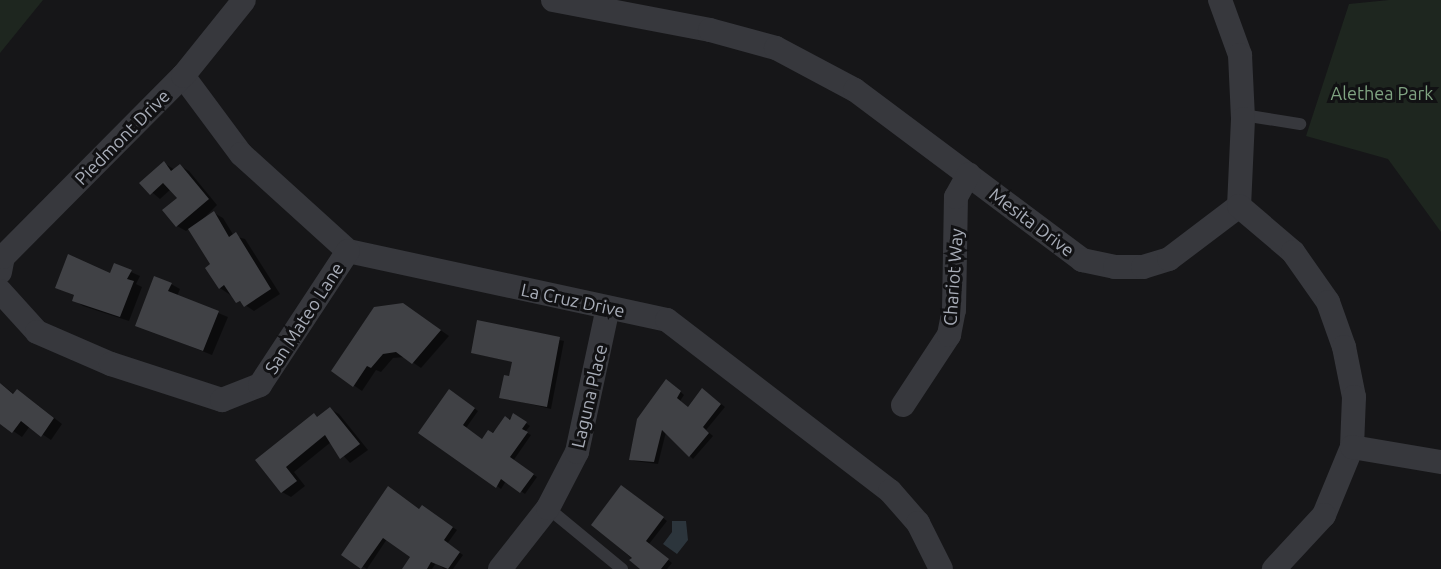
<!DOCTYPE html>
<style>
body{margin:0}
#map{position:relative;width:1441px;height:569px;overflow:hidden;background:#161618;font-family:Ubuntu,sans-serif}
div>[style]{position:absolute}
[style*='--x']{left:calc(var(--x)*1px);top:calc(var(--y)*1px);width:calc(var(--w)*1px);rotate:calc(var(--a)*1deg)}
.green>*{inset:0;background:#1e261f}
.water>*{inset:0;background:#2c353c}
.shadow>*{inset:0;background:#0007}
.building>*{inset:0;background:#404145}
.lane>*{height:12px;margin:-6px;padding:0 6px;transform-origin:6px;border-radius:6px;background:#37383d}
.street>*{height:24px;margin:-12px;padding:0 12px;transform-origin:12px;border-radius:12px;background:#37383d}
span{translate:-50% -50%;white-space:nowrap;text-align:center;line-height:1.15;-webkit-text-stroke:6px #111113;paint-order:stroke}
.park-label{font-size:18px;color:#7fa381}
.street-label{font-size:18px;color:#a8adb8}
</style>
<div id="map">
<div class="green">
<div style="clip-path:polygon(0 0,43px 0,0 53px)"></div>
<div style="clip-path:polygon(1389px 0,1441px 0,1441px 232px,1388px 159px,1306px 136px,1349px 4px)"></div>
</div>
<div class="water">
<div style="clip-path:polygon(672px 521px,686px 521px,688px 540px,677px 554px,663px 544px,672px 532px)"></div>
</div>
<div class="shadow">
<div style="clip-path:polygon(164px 163px,175px 170px,180px 166px,189px 171px,217px 205px,198px 224px,214px 213px,223px 218px,234px 236px,245px 239px,280px 294px,254px 311px,220px 288px,212px 265px,190px 228px,186px 231px,177px 226px,179px 198px,171px 189px,160px 199px,141px 183px)"></div>
<div style="clip-path:polygon(115px 265px,140px 276px,136px 284px,142px 287px,129px 321px,83px 306px,74px 300px,76px 296px,57px 288px,111px 275px)"></div>
<div style="clip-path:polygon(171px 284px,180px 289px,177px 296px,228px 317px,212px 355px,137px 325px)"></div>
<div style="clip-path:polygon(412px 310px,449px 336px,421px 368px,405px 357px,393px 358px,381px 372px,376px 370px,362px 391px,333px 371px)"></div>
<div style="clip-path:polygon(478px 322px,564px 341px,551px 409px,501px 397px,514px 362px,472px 353px)"></div>
<div style="clip-path:polygon(0 383px,14px 394px,26px 396px,62px 424px,51px 440px,30px 426px,22px 437px,0 422px)"></div>
<div style="clip-path:polygon(671px 383px,684px 395px,680px 401px,688px 408px,706px 392px,725px 407px,706px 430px,713px 436px,693px 459px,666px 432px,658px 464px,634px 461px,630px 459px)"></div>
<div style="clip-path:polygon(454px 393px,478px 411px,466px 428px,483px 440px,514px 415px,530px 426px,525px 432px,531px 435px,513px 461px,537px 477px,525px 494px,506px 481px,501px 489px,497px 486px,420px 433px)"></div>
<div style="clip-path:polygon(330px 409px,339px 414px,368px 450px,350px 463px,331px 442px,294px 472px,305px 486px,291px 497px,282px 492px,257px 460px,314px 415px,318px 418px)"></div>
<div style="clip-path:polygon(626px 489px,667px 521px,649px 544px,672px 563px,667px 569px,644px 569px,593px 525px)"></div>
<div style="clip-path:polygon(422px 507px,457px 530px,447px 544px,463px 555px,453px 569px,444px 569px,436px 563px,432px 569px,403px 569px,412px 557px,387px 539px,367px 569px,343px 554px)"></div>
</div>
<div class="building">
<div style="clip-path:polygon(164px 161px,171px 171px,180px 164px,209px 199px,176px 227px,162px 210px,177px 198px,163px 183px,150px 195px,139px 183px)"></div>
<div style="clip-path:polygon(214px 211px,229px 237px,236px 232px,271px 289px,244px 307px,240px 301px,236px 303px,224px 285px,219px 289px,205px 268px,210px 264px,188px 229px)"></div>
<div style="clip-path:polygon(68px 254px,110px 273px,114px 263px,132px 270px,127px 279px,134px 281px,120px 317px,72px 301px,74px 295px,55px 288px)"></div>
<div style="clip-path:polygon(154px 276px,172px 283px,168px 291px,219px 311px,203px 351px,135px 326px)"></div>
<div style="clip-path:polygon(403px 303px,441px 330px,412px 364px,396px 352px,383px 354px,371px 368px,367px 366px,353px 387px,331px 371px,374px 307px)"></div>
<div style="clip-path:polygon(477px 320px,560px 337px,547px 407px,499px 398px,504px 375px,509px 376px,512px 362px,471px 353px)"></div>
<div style="clip-path:polygon(666px 379px,681px 391px,677px 398px,688px 407px,702px 388px,721px 404px,703px 427px,709px 433px,689px 457px,662px 430px,654px 462px,629px 460px,637px 419px)"></div>
<div style="clip-path:polygon(0 383px,13px 394px,17px 389px,54px 418px,41px 437px,21px 421px,12px 433px,0 424px)"></div>
<div style="clip-path:polygon(449px 389px,475px 408px,463px 425px,482px 439px,488px 430px,493px 433px,505px 416px,510px 420px,513px 413px,527px 422px,522px 429px,528px 432px,510px 457px,534px 474px,520px 493px,501px 479px,496px 488px,418px 433px)"></div>
<div style="clip-path:polygon(330px 407px,360px 444px,340px 459px,325px 435px,286px 467px,297px 481px,281px 493px,255px 460px,314px 413px,317px 417px)"></div>
<div style="clip-path:polygon(621px 485px,664px 517px,646px 541px,669px 559px,661px 569px,640px 569px,629px 560px,632px 558px,591px 525px)"></div>
<div style="clip-path:polygon(388px 486px,419px 509px,422px 505px,453px 527px,444px 540px,460px 552px,448px 569px,431px 562px,427px 569px,402px 569px,410px 557px,383px 538px,361px 569px,341px 555px)"></div>
</div>
<div class="lane">
<div style="--x:1243;--y:115;--w:58;--a:9"></div>
<div style="--x:548;--y:508;--w:96;--a:39.5"></div>
</div>
<div class="street">
<div style="--x:553;--y:0;--w:160;--a:10.8"></div>
<div style="--x:710;--y:30;--w:68;--a:15.3"></div>
<div style="--x:776;--y:48;--w:89;--a:28"></div>
<div style="--x:855;--y:90;--w:284;--a:36.8"></div>
<div style="--x:1082;--y:260;--w:34;--a:12"></div>
<div style="--x:1115;--y:267;--w:28;--a:0"></div>
<div style="--x:1143;--y:267;--w:27;--a:-17"></div>
<div style="--x:1169;--y:259;--w:88;--a:-37.1"></div>
<div style="--x:1220;--y:0;--w:59;--a:70"></div>
<div style="--x:1240;--y:55;--w:64;--a:87.3"></div>
<div style="--x:1243;--y:119;--w:87;--a:92.6"></div>
<div style="--x:183;--y:76;--w:97;--a:53.4"></div>
<div style="--x:241;--y:154;--w:144;--a:42.2"></div>
<div style="--x:348;--y:251;--w:326;--a:12.2"></div>
<div style="--x:667;--y:320;--w:281;--a:37.5"></div>
<div style="--x:890;--y:491;--w:43;--a:48.8"></div>
<div style="--x:918;--y:523;--w:51;--a:63.4"></div>
<div style="--x:1239;--y:206;--w:71;--a:40.4"></div>
<div style="--x:1293;--y:252;--w:61;--a:55"></div>
<div style="--x:1328;--y:302;--w:48;--a:70.4"></div>
<div style="--x:1344;--y:347;--w:51;--a:78.7"></div>
<div style="--x:1354;--y:397;--w:50;--a:92.3"></div>
<div style="--x:1352;--y:447;--w:74;--a:112.4"></div>
<div style="--x:1324;--y:515;--w:74;--a:132.8"></div>
<div style="--x:0;--y:272;--w:15;--a:-79"></div>
<div style="--x:3;--y:257;--w:255;--a:-45.2"></div>
<div style="--x:183;--y:76;--w:97;--a:-51.2"></div>
<div style="--x:0;--y:291;--w:55;--a:47.9"></div>
<div style="--x:37;--y:332;--w:81;--a:23.4"></div>
<div style="--x:111;--y:364;--w:117;--a:18"></div>
<div style="--x:222;--y:400;--w:41;--a:-21.5"></div>
<div style="--x:260;--y:385;--w:160;--a:-56.7"></div>
<div style="--x:903;--y:405;--w:84;--a:-56.7"></div>
<div style="--x:949;--y:335;--w:25;--a:-79"></div>
<div style="--x:954;--y:310;--w:113;--a:-89"></div>
<div style="--x:956;--y:197;--w:26;--a:-61"></div>
<div style="--x:1352;--y:447;--w:90;--a:9.6"></div>
<div style="--x:500;--y:569;--w:78;--a:-51.8"></div>
<div style="--x:548;--y:508;--w:63;--a:-62.6"></div>
<div style="--x:577;--y:452;--w:147;--a:-77.9"></div>
</div>
<div class="park-label">
<span style="left:1382px;top:93px">Alethea Park</span>
</div>
<div class="street-label">
<span style="left:122px;top:137px;rotate:-45deg">Piedmont Drive</span>
<span style="left:1032px;top:222px;rotate:37deg">Mesita Drive</span>
<span style="left:953px;top:277px;rotate:-86deg">Chariot Way</span>
<span style="left:573px;top:300px;rotate:12deg">La Cruz Drive</span>
<span style="left:304px;top:318px;rotate:-57deg">San Mateo Lane</span>
<span style="left:589px;top:396px;rotate:-77deg">Laguna Place</span>
</div>
</div>
